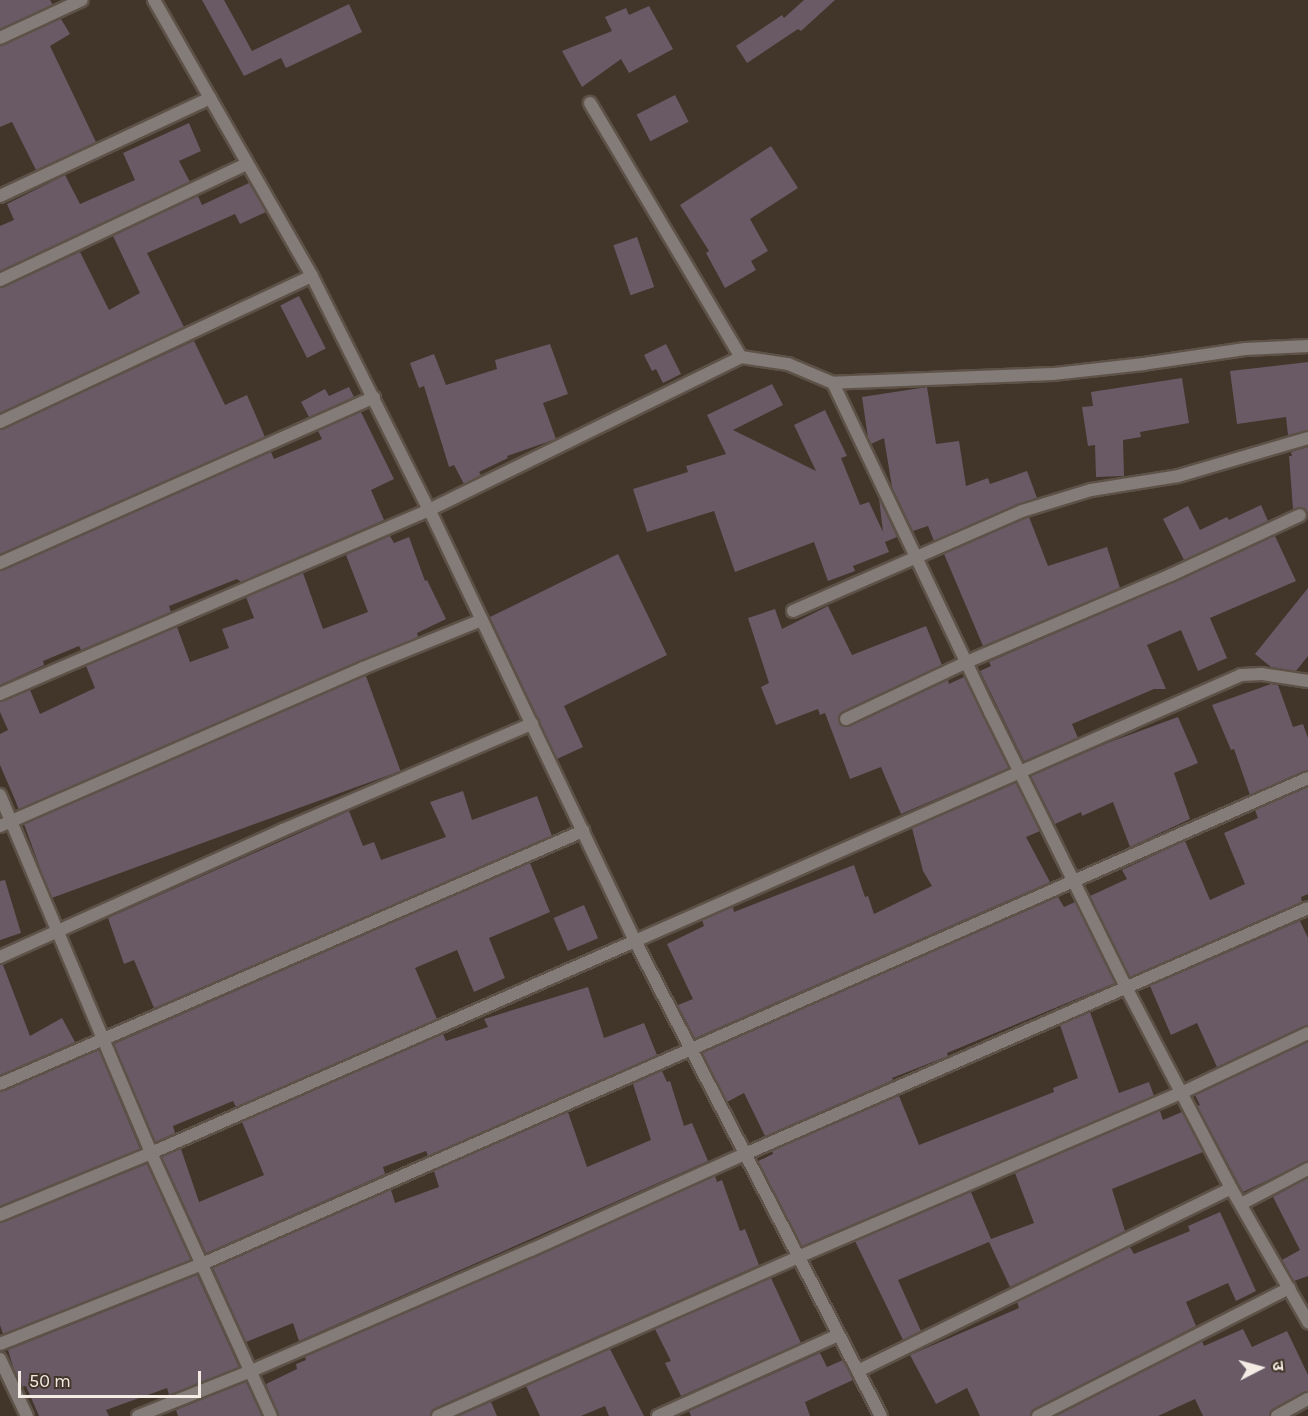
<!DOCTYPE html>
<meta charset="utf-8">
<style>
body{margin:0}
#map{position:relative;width:1308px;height:1416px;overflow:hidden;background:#42352a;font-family:Karla,"Noto Sans Devanagari",sans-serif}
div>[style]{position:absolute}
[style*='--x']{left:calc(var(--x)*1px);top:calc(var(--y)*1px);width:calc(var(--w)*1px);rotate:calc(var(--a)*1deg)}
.building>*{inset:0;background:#695a66;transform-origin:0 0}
.roads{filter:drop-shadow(2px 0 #5e5248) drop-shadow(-2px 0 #5e5248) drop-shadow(0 2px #5e5248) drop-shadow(0 -2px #5e5248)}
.minor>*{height:12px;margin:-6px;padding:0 6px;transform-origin:6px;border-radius:6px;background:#847c78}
span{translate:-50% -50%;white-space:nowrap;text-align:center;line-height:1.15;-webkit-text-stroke:4.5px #42352a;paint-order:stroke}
.north{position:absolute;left:1230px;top:1338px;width:60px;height:60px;-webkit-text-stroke:4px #42352a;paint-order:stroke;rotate:84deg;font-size:16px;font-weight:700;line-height:24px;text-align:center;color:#f3ebe4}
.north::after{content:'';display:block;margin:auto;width:21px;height:27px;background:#f3ebe4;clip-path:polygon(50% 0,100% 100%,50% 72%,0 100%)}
.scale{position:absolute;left:18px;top:1371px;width:183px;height:27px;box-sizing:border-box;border:3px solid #f3ebe4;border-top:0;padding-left:8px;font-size:18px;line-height:21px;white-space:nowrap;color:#f3ebe4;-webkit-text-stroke:4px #42352a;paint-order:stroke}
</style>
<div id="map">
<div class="building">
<div style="clip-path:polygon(0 0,50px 0,53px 5px,0 29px)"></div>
<div style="clip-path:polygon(202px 0,224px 0,252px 51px,349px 4px,362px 32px,286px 68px,281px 58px,244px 76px)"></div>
<div style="clip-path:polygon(804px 0,835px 0,801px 31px,798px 29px,747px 63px,736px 46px,782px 15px,784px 18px)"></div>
<div style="clip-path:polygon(649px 6px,673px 49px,629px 73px,621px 59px,582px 87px,562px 51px,612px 31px,605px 17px,626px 8px,629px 15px)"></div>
<div style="clip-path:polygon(61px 19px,70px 34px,50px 46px,96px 142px,36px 170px,12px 122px,0 127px,0 46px)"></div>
<div style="left:675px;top:95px;width:30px;height:43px;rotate:63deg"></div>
<div style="clip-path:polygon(189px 123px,201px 151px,179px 161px,190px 182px,0 271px,0 226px,14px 220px,7px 204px,65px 175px,80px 204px,135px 180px,123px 153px)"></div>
<div style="clip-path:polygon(771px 146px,798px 188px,750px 219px,768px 251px,751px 261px,756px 270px,725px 288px,706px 253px,709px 251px,680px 205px)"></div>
<div style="clip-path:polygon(249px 183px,266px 212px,240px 224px,235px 214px,147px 253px,184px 327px,0 413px,0 288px,80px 252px,109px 310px,140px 293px,113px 236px,198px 196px,202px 205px)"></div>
<div style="left:637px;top:237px;width:53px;height:25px;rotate:71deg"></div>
<div style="left:299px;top:296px;width:59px;height:21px;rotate:63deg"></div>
<div style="clip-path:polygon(194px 341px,225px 405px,247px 395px,265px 437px,0 554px,0 430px)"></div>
<div style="clip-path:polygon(550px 344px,568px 394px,543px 403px,556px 439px,507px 456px,508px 458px,479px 472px,481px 475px,464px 484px,454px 465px,449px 467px,424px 386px,419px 388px,410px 363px,434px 354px,446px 385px,497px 369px,495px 360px)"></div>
<div style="clip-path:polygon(666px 344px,681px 374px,663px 383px,656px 369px,652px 371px,644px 355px)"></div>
<div style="clip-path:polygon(1308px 362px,1308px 430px,1288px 435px,1286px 417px,1237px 424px,1230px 371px)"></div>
<div style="clip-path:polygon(1182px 378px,1189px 423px,1140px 432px,1141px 437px,1123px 440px,1124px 476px,1096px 477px,1095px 445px,1088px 446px,1082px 407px,1093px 406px,1091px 392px)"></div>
<div style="clip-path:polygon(772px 384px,783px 405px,733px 430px,816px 471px,794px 425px,825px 410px,847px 456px,841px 458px,860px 505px,869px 502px,883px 532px,879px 498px,897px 537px,885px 542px,889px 552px,853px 566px,855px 571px,828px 581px,814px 542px,735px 572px,714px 511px,647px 532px,633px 489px,688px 472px,686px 466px,726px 454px,707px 415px)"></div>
<div style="clip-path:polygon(349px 387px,354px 397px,309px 417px,301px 402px,325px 389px,329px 396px)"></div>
<div style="clip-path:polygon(927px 387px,936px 444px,959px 441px,966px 486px,988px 478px,990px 484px,1027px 471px,1037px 498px,934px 541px,928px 526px,913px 531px,892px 487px,884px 438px,871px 444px,868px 438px,862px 397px)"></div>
<div style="clip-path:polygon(361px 412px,394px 479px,371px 490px,384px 520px,241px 582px,237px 579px,169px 606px,171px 612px,81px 650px,79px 646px,43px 661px,44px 665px,0 685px,0 571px,271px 452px,274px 459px,322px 439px,318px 431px)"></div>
<div style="clip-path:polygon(1308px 447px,1308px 513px,1301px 507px,1293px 509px,1289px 456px,1292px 456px,1291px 452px)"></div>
<div style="clip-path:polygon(1261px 505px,1268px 521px,1184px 560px,1163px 519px,1188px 506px,1200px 530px,1227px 517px,1229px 520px)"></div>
<div style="clip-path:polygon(1029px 517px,1048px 566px,1107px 547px,1120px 588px,983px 646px,944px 554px)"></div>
<div style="clip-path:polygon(390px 536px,394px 543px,409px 537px,425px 581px,427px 580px,446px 619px,417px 633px,418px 637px,19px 809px,0 765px,0 734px,8px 730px,0 712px,0 702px,30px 690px,40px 714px,95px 688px,86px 666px,177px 627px,190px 662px,229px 648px,222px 629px,254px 618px,246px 597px,303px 573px,323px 629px,368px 612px,346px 555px)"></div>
<div style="clip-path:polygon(1275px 536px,1296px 581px,1210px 618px,1227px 658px,1198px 671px,1181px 630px,1147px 645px,1166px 689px,1154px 689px,1072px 724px,1078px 738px,1024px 761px,980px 671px,991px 666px,989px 662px,1174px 582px)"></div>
<div style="clip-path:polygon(618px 554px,667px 655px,564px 706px,583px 747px,557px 759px,490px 617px)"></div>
<div style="clip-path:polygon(1308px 588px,1308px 656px,1296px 671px,1271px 667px,1255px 654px)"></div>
<div style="clip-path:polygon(828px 606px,852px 655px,926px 626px,942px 665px,842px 712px,838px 718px,841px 725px,850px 726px,948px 680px,949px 684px,964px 677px,1009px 768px,901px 814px,881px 767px,850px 779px,825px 713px,820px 715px,818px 709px,776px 725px,761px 687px,769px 683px,748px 618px,775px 609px,782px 629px)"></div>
<div style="left:366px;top:676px;width:101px;height:372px;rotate:70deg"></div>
<div style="clip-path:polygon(1271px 684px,1278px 685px,1293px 727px,1303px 724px,1308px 738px,1308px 770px,1250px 795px,1234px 749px,1231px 750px,1212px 705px)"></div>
<div style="clip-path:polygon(1178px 717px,1198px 763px,1174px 773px,1190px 819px,1130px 847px,1113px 802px,1082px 816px,1081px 812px,1055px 824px,1031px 776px,1110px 742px)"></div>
<div style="clip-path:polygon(1016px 783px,1040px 831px,1026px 837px,1050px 882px,695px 1038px,678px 1005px,693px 999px,667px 944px,704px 926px,702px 920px,726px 910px,733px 907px,734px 912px,854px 865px,865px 897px,868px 896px,874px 914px,932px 886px,923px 871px,912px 828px)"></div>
<div style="clip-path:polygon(1308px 787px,1308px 894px,1301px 897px,1302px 902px,1130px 977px,1090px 896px,1127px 879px,1122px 870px,1185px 841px,1210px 900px,1245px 884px,1224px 833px,1258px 818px,1255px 810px)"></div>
<div style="clip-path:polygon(463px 791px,472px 820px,537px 796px,552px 836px,154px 1008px,134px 960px,124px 964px,108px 918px,349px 811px,363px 846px,374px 842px,381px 860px,446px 837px,430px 802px)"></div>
<div style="clip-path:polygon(530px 863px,550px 912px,489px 938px,505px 978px,474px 992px,457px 950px,415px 968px,437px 1019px,236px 1107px,233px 1101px,173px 1126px,175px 1133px,155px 1142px,114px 1044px)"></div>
<div style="clip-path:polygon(5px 880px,21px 933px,0 940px,0 881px)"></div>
<div style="clip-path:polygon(1058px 897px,1064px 907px,1075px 902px,1115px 983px,947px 1053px,948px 1056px,892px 1078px,893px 1080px,765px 1136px,744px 1093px,727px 1102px,702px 1053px)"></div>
<div style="left:584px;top:905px;width:36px;height:33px;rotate:67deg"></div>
<div style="clip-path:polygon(1300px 921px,1308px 938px,1308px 1025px,1217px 1067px,1197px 1023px,1171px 1035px,1150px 986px)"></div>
<div style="clip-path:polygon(0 965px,3px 965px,30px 1036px,62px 1018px,75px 1042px,0 1075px)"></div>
<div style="clip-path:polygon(588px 987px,604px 1038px,644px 1023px,657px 1055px,428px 1156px,426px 1151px,383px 1167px,385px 1174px,206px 1253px,162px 1157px,181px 1149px,199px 1202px,264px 1175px,242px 1122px,443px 1034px,446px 1041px,488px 1027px,484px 1019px)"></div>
<div style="clip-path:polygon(1090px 1012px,1119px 1093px,1149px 1082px,1154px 1096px,802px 1246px,758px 1161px,773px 1154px,772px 1151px,899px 1096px,919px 1145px,1054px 1092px,1053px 1088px,1078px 1078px,1060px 1025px)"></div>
<div style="clip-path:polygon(1308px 1042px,1308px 1161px,1243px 1192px,1197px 1106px,1200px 1105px,1195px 1095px)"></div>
<div style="clip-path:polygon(99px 1050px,140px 1149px,0 1206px,0 1092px)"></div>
<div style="clip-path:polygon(662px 1071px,667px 1082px,670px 1081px,684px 1126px,692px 1123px,708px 1161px,299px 1341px,293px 1323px,246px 1342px,213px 1268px,391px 1190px,395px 1203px,439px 1187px,434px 1171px,568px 1112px,587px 1167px,651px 1140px,633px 1084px)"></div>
<div style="clip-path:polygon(1160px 1111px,1163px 1120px,1182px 1112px,1203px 1152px,1112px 1189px,1125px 1231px,1010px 1287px,989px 1242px,898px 1280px,921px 1331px,903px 1340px,855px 1241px,971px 1192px,991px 1239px,1034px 1223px,1015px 1173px)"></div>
<div style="clip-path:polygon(147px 1164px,191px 1260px,3px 1334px,0 1325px,0 1223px)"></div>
<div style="clip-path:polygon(715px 1176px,717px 1182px,722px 1180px,740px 1231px,745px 1229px,759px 1265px,435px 1408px,430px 1416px,279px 1416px,266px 1384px,297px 1369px,296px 1364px,306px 1360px,305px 1357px)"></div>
<div style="clip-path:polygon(1308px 1178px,1308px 1276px,1294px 1281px,1282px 1260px,1300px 1250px,1273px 1197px)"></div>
<div style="clip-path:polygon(1220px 1212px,1256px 1291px,1236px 1301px,1228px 1283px,1186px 1302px,1196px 1326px,1034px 1409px,1030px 1416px,980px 1416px,967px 1388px,936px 1404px,910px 1355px,1019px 1308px,1017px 1302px,1130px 1247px,1134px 1254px,1190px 1231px,1188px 1226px)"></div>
<div style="clip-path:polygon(197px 1275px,239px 1367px,169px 1395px,167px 1388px,106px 1410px,109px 1416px,39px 1416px,26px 1386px,22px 1387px,14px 1370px,8px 1350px)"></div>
<div style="clip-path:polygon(771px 1278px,801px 1343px,681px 1396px,665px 1363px,671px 1361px,655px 1329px)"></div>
<div style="clip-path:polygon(1243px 1329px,1252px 1347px,1287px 1331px,1308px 1375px,1308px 1391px,1273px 1409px,1269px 1416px,1203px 1416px,1195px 1399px,1158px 1416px,1056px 1416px,1202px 1341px,1204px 1346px)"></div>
<div style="clip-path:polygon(610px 1349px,644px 1416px,609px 1416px,605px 1406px,581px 1416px,540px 1416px,526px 1386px)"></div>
<div style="clip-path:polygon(820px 1353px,827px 1367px,843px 1360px,853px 1380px,805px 1402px,810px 1416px,691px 1416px,689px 1411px)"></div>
<div style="clip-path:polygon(246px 1382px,262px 1416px,178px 1416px,176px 1410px)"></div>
<div style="clip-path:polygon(491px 1402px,497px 1416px,458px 1416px)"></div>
</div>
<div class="roads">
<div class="minor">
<div style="--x:0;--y:38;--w:90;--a:-24.9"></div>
<div style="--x:590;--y:103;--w:295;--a:59.3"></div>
<div style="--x:0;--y:196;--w:232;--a:-25"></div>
<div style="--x:0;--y:280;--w:273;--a:-25.2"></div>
<div style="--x:1308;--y:346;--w:63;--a:177.3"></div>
<div style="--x:1245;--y:349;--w:102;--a:171.6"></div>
<div style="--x:1144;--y:364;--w:92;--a:173.7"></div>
<div style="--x:1053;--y:374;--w:220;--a:177.7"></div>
<div style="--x:833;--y:383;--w:367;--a:64.5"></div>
<div style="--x:991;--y:714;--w:307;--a:63.7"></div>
<div style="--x:1127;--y:989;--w:225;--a:62.4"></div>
<div style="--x:1231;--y:1188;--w:155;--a:60.1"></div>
<div style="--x:0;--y:422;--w:344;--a:-25.1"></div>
<div style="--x:0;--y:563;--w:409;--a:-23.9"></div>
<div style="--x:793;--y:611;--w:250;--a:-23.6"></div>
<div style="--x:1022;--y:511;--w:72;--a:-16.9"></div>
<div style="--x:1091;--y:490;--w:88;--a:-9.1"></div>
<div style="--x:1178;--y:476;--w:135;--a:-16.3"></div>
<div style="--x:0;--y:694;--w:467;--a:-23.2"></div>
<div style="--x:429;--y:510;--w:262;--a:-116.6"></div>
<div style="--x:312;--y:276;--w:318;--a:-119.8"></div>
<div style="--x:846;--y:719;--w:134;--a:-25.2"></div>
<div style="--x:967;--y:662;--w:222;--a:-23.1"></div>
<div style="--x:1171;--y:575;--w:142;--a:-24.9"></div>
<div style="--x:0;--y:795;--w:389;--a:67.1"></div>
<div style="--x:151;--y:1153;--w:289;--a:65.5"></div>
<div style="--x:0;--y:826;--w:396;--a:-23.5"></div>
<div style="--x:363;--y:668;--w:128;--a:-22"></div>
<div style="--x:0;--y:957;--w:310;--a:-24.2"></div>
<div style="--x:283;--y:830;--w:271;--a:-23.1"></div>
<div style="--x:0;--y:1084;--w:636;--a:-23.46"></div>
<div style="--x:1241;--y:1204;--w:76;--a:-27.6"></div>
<div style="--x:0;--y:1215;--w:163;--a:-22.3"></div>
<div style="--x:151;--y:1153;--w:528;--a:-23.65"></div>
<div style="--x:635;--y:941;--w:478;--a:-115.5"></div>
<div style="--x:429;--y:510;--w:347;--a:-26.1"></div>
<div style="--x:741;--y:357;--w:48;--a:8.5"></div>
<div style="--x:788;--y:364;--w:49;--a:22.9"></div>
<div style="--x:0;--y:1344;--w:217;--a:-21.6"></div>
<div style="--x:202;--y:1264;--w:1208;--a:-23.72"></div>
<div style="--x:0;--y:1359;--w:63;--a:64.7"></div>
<div style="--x:860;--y:1370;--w:413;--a:-26.1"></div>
<div style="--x:138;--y:1416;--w:122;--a:-21.7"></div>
<div style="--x:251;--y:1371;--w:305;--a:-23.4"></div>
<div style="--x:531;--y:1250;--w:235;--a:-24.2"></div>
<div style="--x:745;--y:1154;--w:614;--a:-23.6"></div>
<div style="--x:438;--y:1416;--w:394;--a:-23.8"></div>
<div style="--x:798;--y:1257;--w:417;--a:-23.2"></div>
<div style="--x:1181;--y:1093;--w:140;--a:-25.3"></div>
<div style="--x:658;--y:1416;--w:197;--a:-24.2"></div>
<div style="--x:881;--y:1416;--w:535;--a:-117.38"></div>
<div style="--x:635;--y:941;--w:662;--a:-23.7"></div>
<div style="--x:1241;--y:675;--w:21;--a:-3"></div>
<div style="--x:1262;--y:674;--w:47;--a:8.7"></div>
<div style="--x:1038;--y:1416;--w:282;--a:-27"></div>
<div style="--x:1277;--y:1416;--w:35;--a:-29"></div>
</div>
</div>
<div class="north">उ</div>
<div class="scale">50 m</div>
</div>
